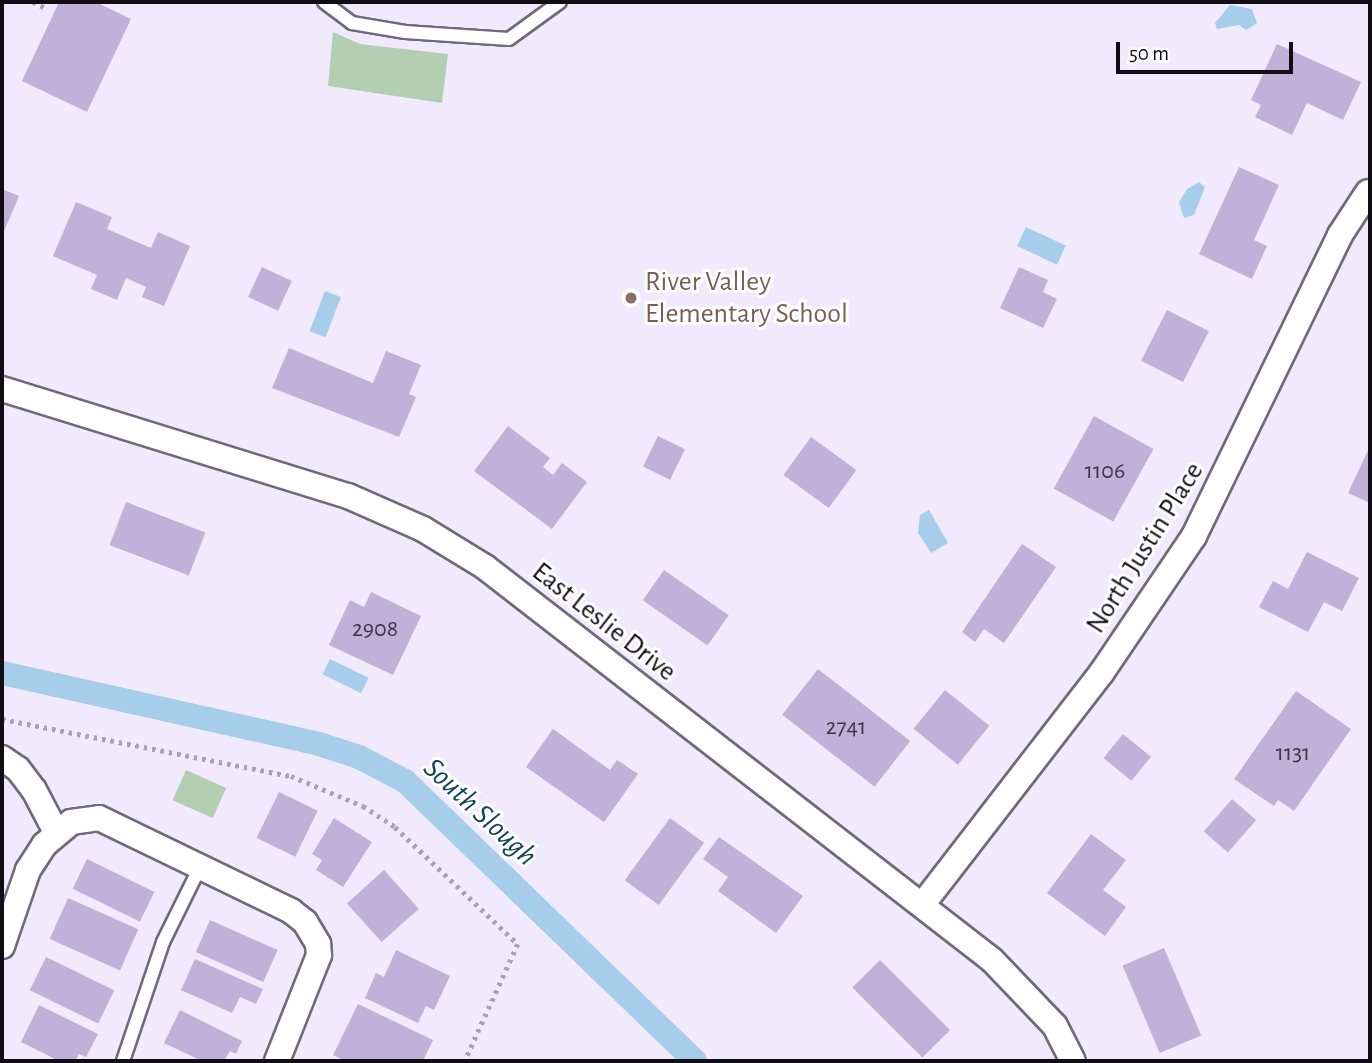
<!DOCTYPE html>
<style>
body{margin:0}
#map{position:relative;width:1372px;height:1063px;overflow:hidden;background:#f0eafc;font-family:"Alegreya Sans",sans-serif}
div>[style]{position:absolute}
[style*='--x']{left:calc(var(--x)*1px);top:calc(var(--y)*1px);width:calc(var(--w)*1px);rotate:calc(var(--a)*1deg)}
.green>*{inset:0;background:#b4ceb2;transform-origin:0 0}
.water>*{inset:0;background:#a6cdea;transform-origin:0 0}
.canal>*{height:24px;margin:-12px;padding:0 12px;transform-origin:12px;border-radius:12px;background:#a6cdea}
.building>*{inset:0;background:#bfb1d8;transform-origin:0 0}
.path>*{height:4.5px;margin-top:-2.25px;transform-origin:0;background:repeating-linear-gradient(90deg,#a8a3b1 0 3.5px,transparent 0 8.5px)}
.roads{filter:drop-shadow(2px 0 #6f6a79) drop-shadow(-2px 0 #6f6a79) drop-shadow(0 2px #6f6a79) drop-shadow(0 -2px #6f6a79)}
.lane>*{height:12px;margin:-6px;padding:0 6px;transform-origin:6px;border-radius:6px;background:#fff}
.street>*{height:24px;margin:-12px;padding:0 12px;transform-origin:12px;border-radius:12px;background:#fff}
.dots>*{width:19px;height:19px;translate:-50% -50%;box-sizing:border-box;border:4px solid #fff;border-radius:50%}
span{translate:-50% -50%;white-space:nowrap;text-align:center;line-height:1.15;-webkit-text-stroke:6px #fff;paint-order:stroke}
.number-label{font-size:24px;color:#3c3745}
.number-label span{-webkit-text-stroke-width:0}
.education-label{font-size:28px;color:#785e54}
.left{translate:0 -50%;text-align:left}
.street-label{font-size:28px;color:#100e14}
.water-label{font-size:30px;color:#12415e;font-style:italic}
.frame{position:absolute;inset:0;border:4px solid #100e14;pointer-events:none}
.scale{position:absolute;left:1116px;top:42px;width:177px;height:32px;box-sizing:border-box;border:4px solid #100e14;border-top:0;padding-left:9px;font-size:21px;line-height:24px;white-space:nowrap;color:#100e14;-webkit-text-stroke:5px #fff;paint-order:stroke}
</style>
<div id="map">
<div class="green">
<div style="clip-path:polygon(333px 32px,360px 44px,448px 54px,442px 103px,328px 86px)"></div>
<div style="left:186px;top:770px;width:44px;height:33px;rotate:24deg"></div>
</div>
<div class="water">
<div style="clip-path:polygon(1230px 5px,1252px 9px,1257px 23px,1246px 30px,1239px 25px,1217px 29px,1215px 23px)"></div>
<div style="clip-path:polygon(1199px 182px,1205px 187px,1194px 215px,1184px 218px,1179px 202px,1187px 189px)"></div>
<div style="left:1026px;top:227px;width:44px;height:21px;rotate:25deg"></div>
<div style="left:325px;top:291px;width:17px;height:43px;rotate:21deg"></div>
<div style="clip-path:polygon(929px 510px,948px 543px,931px 553px,918px 533px,920px 515px)"></div>
<div style="left:330px;top:659px;width:43px;height:17px;rotate:26deg"></div>
</div>
<div class="canal">
<div style="--x:2;--y:673;--w:325;--a:12.6"></div>
<div style="--x:319;--y:744;--w:42;--a:18"></div>
<div style="--x:359;--y:757;--w:52;--a:27.6"></div>
<div style="--x:405;--y:781;--w:403;--a:44"></div>
</div>
<div class="building">
<div style="clip-path:polygon(59px 2px,96px 2px,131px 19px,87px 112px,22px 81px)"></div>
<div style="clip-path:polygon(1277px 44px,1361px 82px,1343px 120px,1307px 103px,1292px 135px,1255px 117px,1261px 105px,1251px 100px)"></div>
<div style="clip-path:polygon(1239px 167px,1279px 185px,1254px 240px,1267px 246px,1252px 279px,1199px 254px)"></div>
<div style="clip-path:polygon(2px 189px,19px 196px,2px 236px)"></div>
<div style="clip-path:polygon(76px 202px,112px 217px,107px 229px,151px 248px,158px 232px,190px 246px,164px 306px,142px 297px,146px 287px,126px 278px,117px 300px,91px 289px,97px 275px,53px 256px)"></div>
<div style="left:262px;top:267px;width:33px;height:33px;rotate:25deg"></div>
<div style="clip-path:polygon(1019px 267px,1048px 280px,1043px 292px,1057px 299px,1043px 328px,1000px 308px)"></div>
<div style="left:1167px;top:310px;width:47px;height:57px;rotate:27deg"></div>
<div style="clip-path:polygon(289px 348px,373px 383px,386px 351px,421px 365px,409px 394px,416px 397px,399px 437px,272px 388px)"></div>
<div style="left:1094px;top:416px;width:68px;height:83px;rotate:29deg"></div>
<div style="clip-path:polygon(508px 426px,550px 458px,543px 467px,553px 475px,562px 463px,587px 482px,552px 529px,474px 471px)"></div>
<div style="left:658px;top:436px;width:30px;height:34px;rotate:26deg"></div>
<div style="left:811px;top:437px;width:56px;height:47px;rotate:36deg"></div>
<div style="clip-path:polygon(1370px 446px,1370px 503px,1348px 493px)"></div>
<div style="left:126px;top:502px;width:85px;height:46px;rotate:21deg"></div>
<div style="clip-path:polygon(1022px 544px,1056px 567px,1004px 643px,984px 629px,975px 642px,962px 632px)"></div>
<div style="clip-path:polygon(1307px 552px,1359px 578px,1342px 611px,1324px 602px,1308px 632px,1259px 607px,1273px 581px,1288px 589px)"></div>
<div style="left:664px;top:570px;width:79px;height:37px;rotate:35deg"></div>
<div style="clip-path:polygon(371px 592px,421px 616px,393px 675px,329px 645px,350px 600px,364px 607px)"></div>
<div style="left:818px;top:669px;width:117px;height:58px;rotate:38deg"></div>
<div style="left:945px;top:690px;width:57px;height:50px;rotate:39deg"></div>
<div style="clip-path:polygon(1296px 691px,1351px 729px,1294px 811px,1278px 800px,1274px 806px,1234px 779px)"></div>
<div style="clip-path:polygon(553px 729px,610px 770px,617px 760px,638px 774px,604px 822px,526px 767px)"></div>
<div style="left:1123px;top:734px;width:36px;height:31px;rotate:39deg"></div>
<div style="left:279px;top:792px;width:43px;height:51px;rotate:26deg"></div>
<div style="left:1232px;top:799px;width:32px;height:43px;rotate:41deg"></div>
<div style="clip-path:polygon(334px 818px,372px 842px,343px 887px,316px 870px,322px 860px,312px 854px)"></div>
<div style="left:670px;top:818px;width:42px;height:77px;rotate:36deg"></div>
<div style="clip-path:polygon(1091px 834px,1126px 860px,1103px 890px,1126px 907px,1105px 936px,1047px 893px)"></div>
<div style="clip-path:polygon(719px 837px,803px 896px,776px 933px,718px 891px,728px 877px,703px 859px)"></div>
<div style="left:87px;top:859px;width:75px;height:33px;rotate:26deg"></div>
<div style="left:384px;top:870px;width:52px;height:50px;rotate:48deg"></div>
<div style="left:68px;top:898px;width:77px;height:45px;rotate:24deg"></div>
<div style="left:210px;top:920px;width:74px;height:35px;rotate:24deg"></div>
<div style="left:1164px;top:948px;width:95px;height:45px;rotate:67deg"></div>
<div style="clip-path:polygon(396px 950px,450px 976px,434px 1010px,426px 1006px,418px 1023px,365px 998px,376px 973px,384px 977px)"></div>
<div style="left:46px;top:957px;width:76px;height:37px;rotate:26deg"></div>
<div style="clip-path:polygon(195px 959px,263px 989px,256px 1004px,240px 997px,232px 1013px,181px 990px)"></div>
<div style="left:880px;top:960px;width:99px;height:39px;rotate:45deg"></div>
<div style="clip-path:polygon(358px 1004px,433px 1040px,423px 1061px,346px 1061px,333px 1055px)"></div>
<div style="clip-path:polygon(39px 1005px,98px 1034px,86px 1057px,79px 1054px,75px 1061px,59px 1061px,21px 1042px)"></div>
<div style="clip-path:polygon(180px 1010px,242px 1041px,236px 1054px,230px 1051px,224px 1061px,202px 1061px,164px 1043px)"></div>
</div>
<div class="path">
<div style="--x:33;--y:2;--w:14;--a:25"></div>
<div style="--x:2;--y:719;--w:295;--a:11.2"></div>
<div style="--x:291;--y:776;--w:78;--a:22.6"></div>
<div style="--x:363;--y:806;--w:38;--a:33"></div>
<div style="--x:395;--y:827;--w:170;--a:43.6"></div>
<div style="--x:518;--y:944;--w:128;--a:114.4"></div>
</div>
<div class="roads">
<div class="lane">
<div style="--x:324;--y:2;--w:35;--a:37"></div>
<div style="--x:352;--y:23;--w:54;--a:9.6"></div>
<div style="--x:405;--y:32;--w:104;--a:3.9"></div>
<div style="--x:509;--y:39;--w:63;--a:-36"></div>
<div style="--x:123;--y:1061;--w:126;--a:-71.4"></div>
<div style="--x:163;--y:942;--w:84;--a:-63.7"></div>
</div>
<div class="street">
<div style="--x:2;--y:389;--w:362;--a:17.2"></div>
<div style="--x:348;--y:496;--w:82;--a:23.7"></div>
<div style="--x:423;--y:529;--w:73;--a:31.5"></div>
<div style="--x:485;--y:567;--w:641;--a:37.78"></div>
<div style="--x:992;--y:960;--w:91;--a:46.3"></div>
<div style="--x:1055;--y:1026;--w:39;--a:63"></div>
<div style="--x:2;--y:758;--w:19;--a:35"></div>
<div style="--x:18;--y:769;--w:26;--a:53"></div>
<div style="--x:34;--y:790;--w:47;--a:62.4"></div>
<div style="--x:922;--y:905;--w:294;--a:-52.3"></div>
<div style="--x:1102;--y:672;--w:164;--a:-55.9"></div>
<div style="--x:1194;--y:536;--w:335;--a:-64.1"></div>
<div style="--x:1340;--y:235;--w:51;--a:-56.9"></div>
<div style="--x:2;--y:946;--w:80;--a:-71.1"></div>
<div style="--x:28;--y:870;--w:30;--a:-57"></div>
<div style="--x:44;--y:845;--w:35;--a:-40"></div>
<div style="--x:71;--y:822;--w:28;--a:-8"></div>
<div style="--x:99;--y:818;--w:213;--a:25.8"></div>
<div style="--x:291;--y:911;--w:18;--a:38"></div>
<div style="--x:305;--y:922;--w:26;--a:59"></div>
<div style="--x:318;--y:944;--w:11;--a:85"></div>
<div style="--x:319;--y:955;--w:114;--a:111.6"></div>
</div>
</div>
<div class="dots">
<div style="left:631px;top:298px;background:#8d6e63"></div>
</div>
<div class="number-label">
<span style="left:1105px;top:472px">1106</span>
<span style="left:375px;top:630px">2908</span>
<span style="left:846px;top:728px">2741</span>
<span style="left:1293px;top:754px">1131</span>
</div>
<div class="education-label">
<span class="left" style="left:645px;top:298px">River Valley<br>Elementary School</span>
</div>
<div class="street-label">
<span style="left:1145px;top:548px;rotate:-58deg">North Justin Place</span>
<span style="left:604px;top:622px;rotate:38deg">East Leslie Drive</span>
</div>
<div class="water-label">
<span style="left:480px;top:812px;rotate:43deg">South Slough</span>
</div>
<div class="frame"></div>
<div class="scale">50 m</div>
</div>
